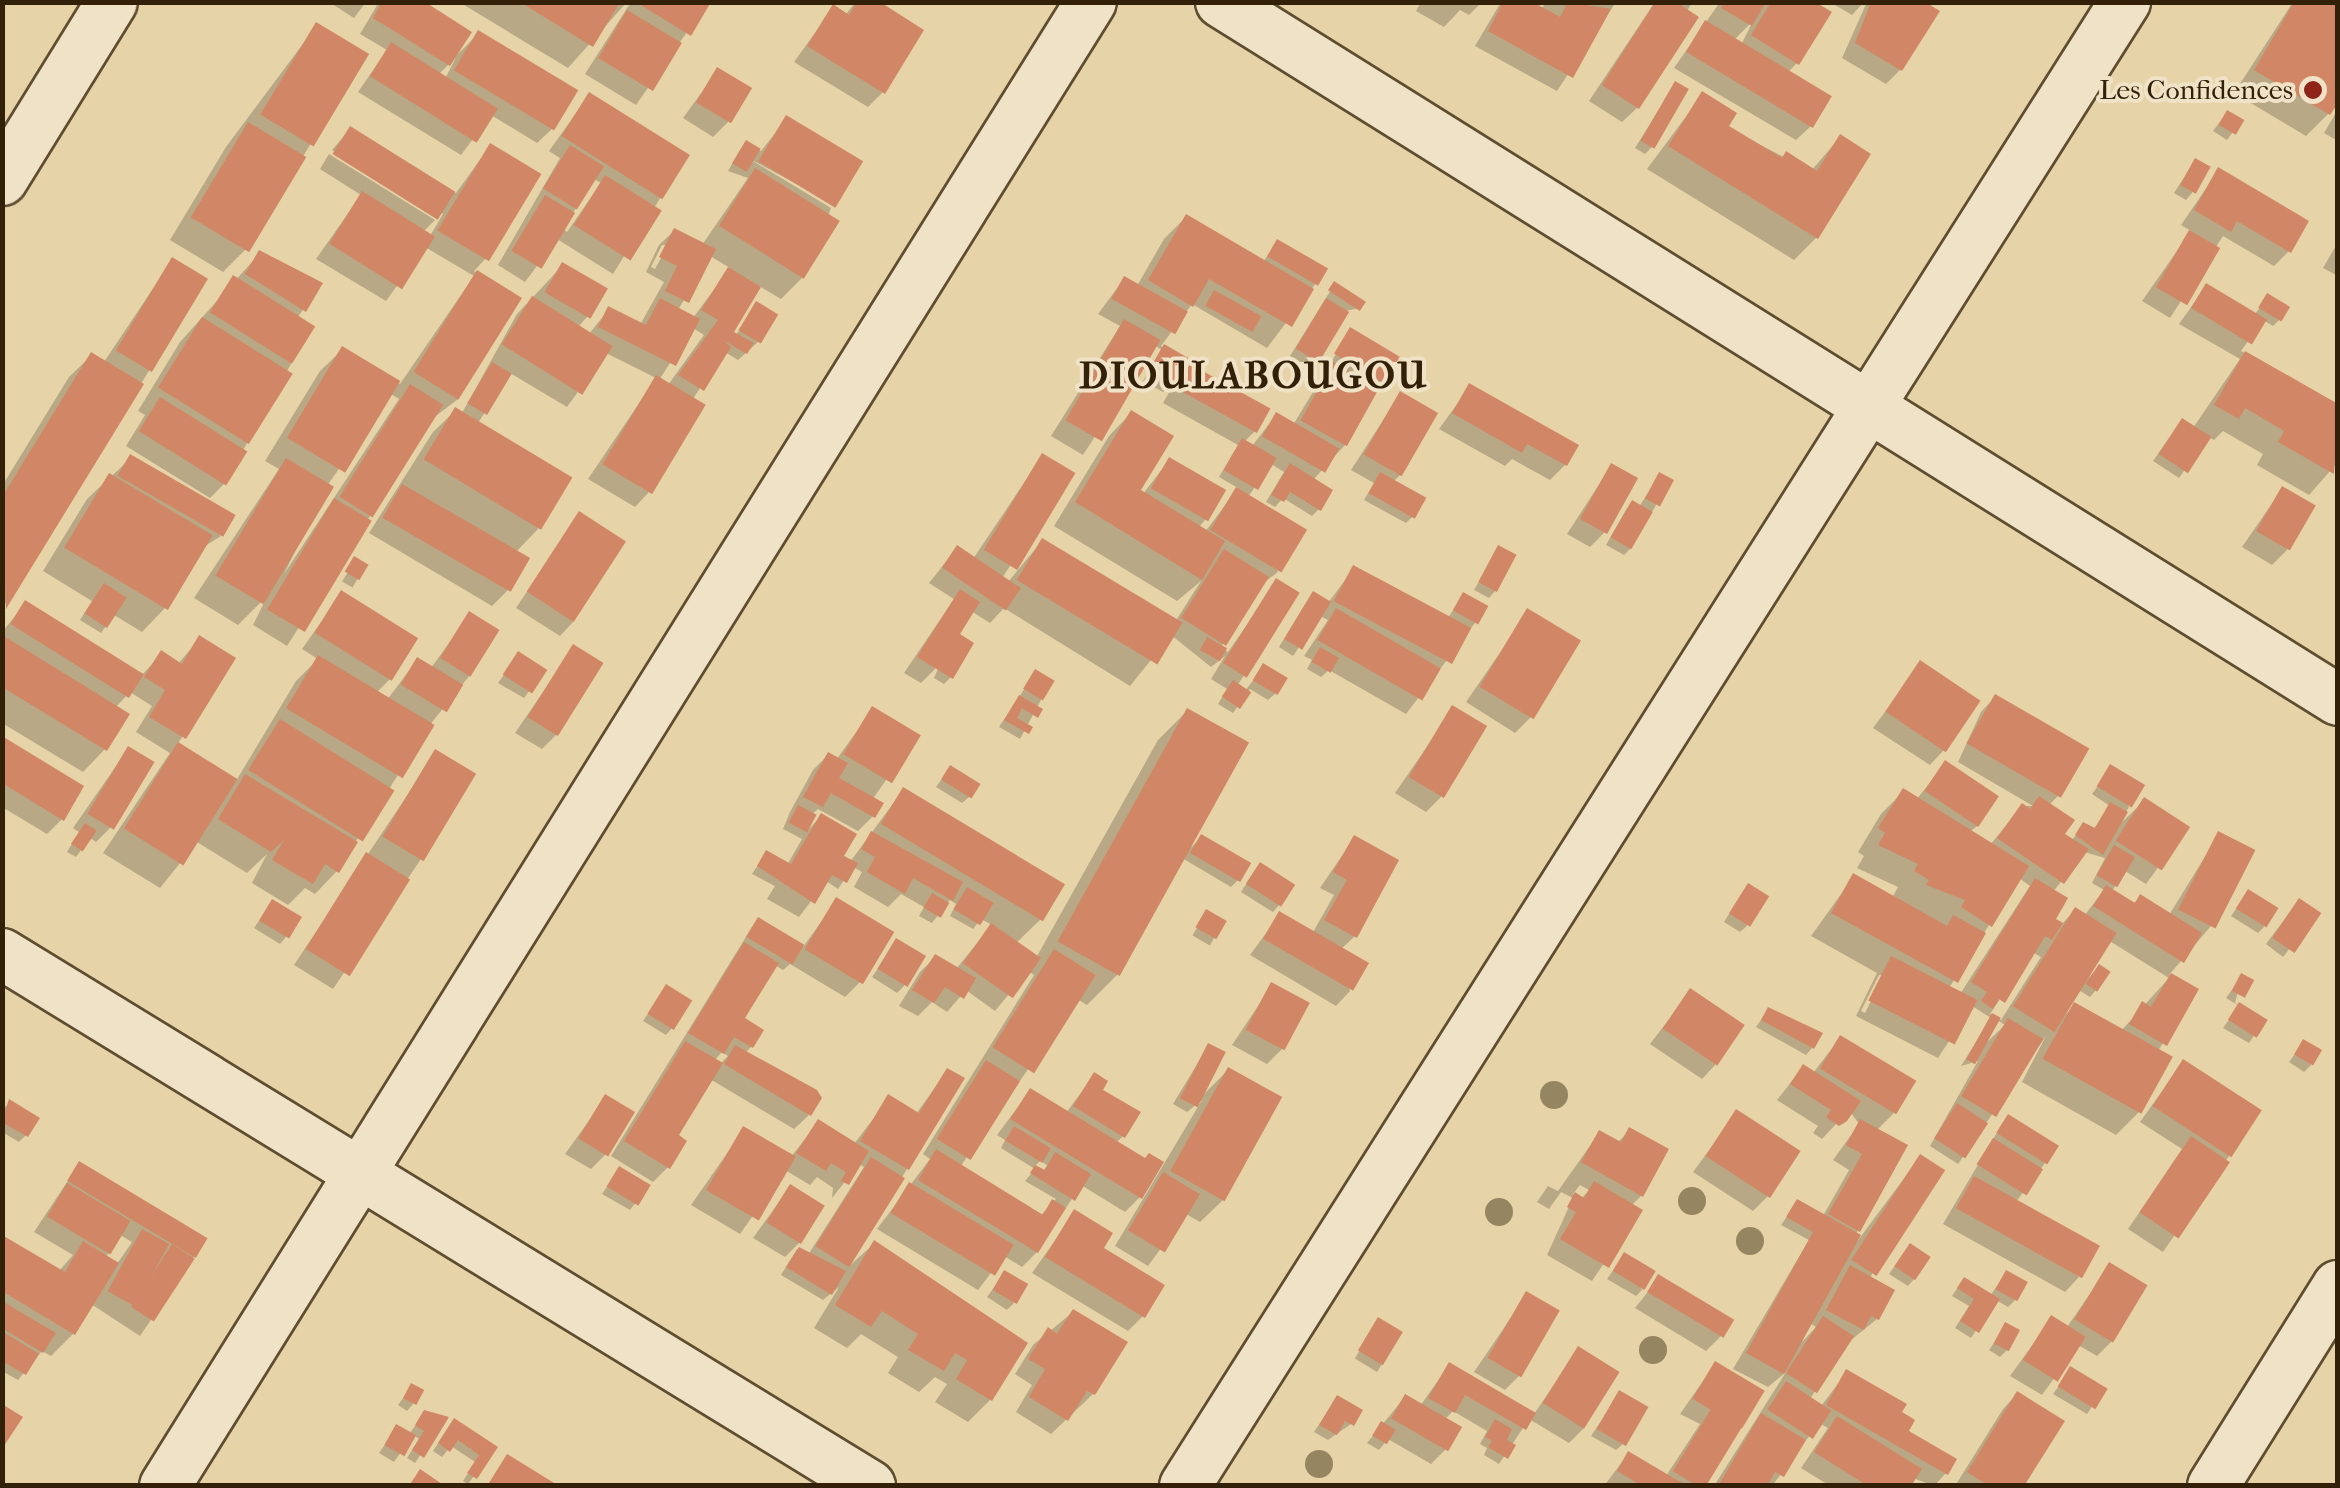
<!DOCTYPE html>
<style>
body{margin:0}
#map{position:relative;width:2340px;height:1488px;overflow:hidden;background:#e6d3a7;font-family:"IM FELL French Canon",serif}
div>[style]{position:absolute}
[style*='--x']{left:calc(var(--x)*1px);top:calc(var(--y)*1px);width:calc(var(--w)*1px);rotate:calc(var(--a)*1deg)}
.shadow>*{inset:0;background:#0003;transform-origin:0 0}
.building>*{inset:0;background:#d18765;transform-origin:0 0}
.roads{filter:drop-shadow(2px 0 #5f4d30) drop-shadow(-2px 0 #5f4d30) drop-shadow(0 2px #5f4d30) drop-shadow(0 -2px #5f4d30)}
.minor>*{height:50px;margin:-25px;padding:0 25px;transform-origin:25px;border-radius:25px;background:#efe2c6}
.trees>*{width:28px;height:28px;margin:-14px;border-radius:50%;background:#968561}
.dots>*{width:28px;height:28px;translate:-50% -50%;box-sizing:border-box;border:5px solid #efe2c6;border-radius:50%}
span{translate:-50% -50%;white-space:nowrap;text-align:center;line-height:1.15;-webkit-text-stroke:8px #efe2c6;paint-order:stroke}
.poi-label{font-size:28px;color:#322009}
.right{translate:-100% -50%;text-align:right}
.district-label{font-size:38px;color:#322009;font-weight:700;letter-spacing:2.5px}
.frame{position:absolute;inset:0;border:5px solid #322009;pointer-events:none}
</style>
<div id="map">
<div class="shadow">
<div style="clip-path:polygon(329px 2px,366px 2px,354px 18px)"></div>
<div style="clip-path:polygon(evenodd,379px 2px,420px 2px,456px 56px,479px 33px,552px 129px,537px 143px,491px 115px,461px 155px,358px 92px,387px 50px,360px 34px,379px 2px,456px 57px,445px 79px,439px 74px,456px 57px)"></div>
<div style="clip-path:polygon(627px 2px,568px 68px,464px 5px,466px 2px)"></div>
<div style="clip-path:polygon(631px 2px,708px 2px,636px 105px,585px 74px)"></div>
<div style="clip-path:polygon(856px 2px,875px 2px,883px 92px,868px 107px,794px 62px,833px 8px,845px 15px)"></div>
<div style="clip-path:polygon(1421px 2px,1482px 2px,1469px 15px,1460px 10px,1444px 27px,1416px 11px)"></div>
<div style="clip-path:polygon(1501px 2px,1541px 10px,1546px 2px,1616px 2px,1557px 91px,1475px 46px)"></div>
<div style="clip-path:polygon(1655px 2px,1692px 2px,1637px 108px,1622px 122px,1589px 101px)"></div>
<div style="clip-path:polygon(evenodd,1720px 2px,1811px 2px,1797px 63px,1788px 72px,1811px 126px,1796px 140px,1674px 68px,1720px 2px,1753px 21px,1741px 45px,1734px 40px,1753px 21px)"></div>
<div style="clip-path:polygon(1830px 2px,1864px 2px,1852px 15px)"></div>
<div style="clip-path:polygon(1867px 2px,1921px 2px,1900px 70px,1886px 84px,1842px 58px)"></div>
<div style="clip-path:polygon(2293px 2px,2338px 2px,2328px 114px,2306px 136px,2234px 93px)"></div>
<div style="clip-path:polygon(317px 25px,310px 145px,245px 250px,223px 272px,170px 240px,226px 147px)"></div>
<div style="clip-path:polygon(718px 70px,728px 122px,713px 137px,683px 118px)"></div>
<div style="clip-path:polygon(1675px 84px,1652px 147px,1645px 154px,1635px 148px)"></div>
<div style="clip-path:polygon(evenodd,589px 95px,687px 155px,613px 274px,557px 239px,525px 282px,498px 265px,560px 158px,549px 151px,589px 95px,594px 179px,601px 183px,567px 232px,563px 229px,594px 179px)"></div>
<div style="clip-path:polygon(1702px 95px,1726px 127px,1811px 171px,1840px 137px,1816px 238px,1794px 260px,1647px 169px)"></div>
<div style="clip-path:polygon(2338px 109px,2338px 141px,2324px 133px)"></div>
<div style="clip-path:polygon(2227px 113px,2241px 121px,2227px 140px,2213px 131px)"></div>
<div style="clip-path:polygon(evenodd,787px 118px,833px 203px,746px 157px,831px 208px,803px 277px,781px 299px,759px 286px,730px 332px,736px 335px,756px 304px,759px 341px,738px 360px,725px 352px,692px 400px,649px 492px,635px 507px,588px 479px,656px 378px,606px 353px,567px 407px,510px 373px,478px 423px,538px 529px,515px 553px,507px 591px,492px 606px,369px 533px,433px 432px,456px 410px,462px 413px,517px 314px,563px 265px,587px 317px,578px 327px,589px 334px,609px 309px,640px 325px,664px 282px,646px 272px,659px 245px,674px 231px,702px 245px,748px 178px,728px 171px,740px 150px,747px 143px,761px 151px,787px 118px,662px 245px,668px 245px,655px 269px,651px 267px,662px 245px,787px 118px,710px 256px,730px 268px,693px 318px,678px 310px,710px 256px,787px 118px,693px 328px,704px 335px,668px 385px,659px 380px,693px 328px)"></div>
<div style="clip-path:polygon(evenodd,350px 129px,456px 193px,490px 146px,485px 259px,474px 271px,519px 299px,458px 399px,432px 419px,287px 646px,253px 625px,268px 595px,238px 625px,194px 598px,279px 469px,265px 461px,320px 371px,343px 349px,400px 384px,474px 276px,425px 247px,386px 301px,316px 259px,361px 195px,320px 169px,329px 154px,435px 220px,423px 232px,430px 236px,443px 214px,332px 150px,350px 129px,391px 394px,399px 399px,284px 574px,327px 486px,391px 394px)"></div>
<div style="clip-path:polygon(2195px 161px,2192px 193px,2186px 200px,2174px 193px)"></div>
<div style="clip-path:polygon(2218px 171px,2289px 251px,2274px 266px,2223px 236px,2170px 318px,2142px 301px,2191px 231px,2181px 225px)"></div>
<div style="clip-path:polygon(1186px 217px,1263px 262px,1277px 242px,1316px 283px,1267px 348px,1192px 304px,1161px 346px,1185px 359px,1170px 386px,1163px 392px,1143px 381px,1162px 350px,1154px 345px,1083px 455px,1051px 436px,1120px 326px,1098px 314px,1124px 279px,1137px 286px,1164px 239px)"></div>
<div style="clip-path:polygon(2338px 242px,2338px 276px,2323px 268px)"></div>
<div style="clip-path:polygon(260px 253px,320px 284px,298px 317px,292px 362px,225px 483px,210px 498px,126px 446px,145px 415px,138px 411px,180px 342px)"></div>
<div style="clip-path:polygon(172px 260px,205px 280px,2px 609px,2px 486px,69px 377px,92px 355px,104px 362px)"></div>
<div style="clip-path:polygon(1334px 285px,1359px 308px,1346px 311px,1308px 367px,1290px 356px)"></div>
<div style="clip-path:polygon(2206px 286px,2255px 314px,2268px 297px,2280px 319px,2273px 326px,2263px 320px,2241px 351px,2338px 407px,2338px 462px,2309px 495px,2257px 465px,2263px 454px,2223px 431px,2214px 440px,2208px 437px,2179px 478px,2153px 461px,2176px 428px,2193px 428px,2240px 359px,2179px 324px)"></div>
<div style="clip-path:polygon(1350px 331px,1382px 383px,1345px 445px,1313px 480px,1319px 509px,1312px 516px,1283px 498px,1275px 507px,1266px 502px,1284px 472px,1271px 464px,1248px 497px,1278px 572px,1261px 585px,1221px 647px,1228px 652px,1277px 582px,1297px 594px,1237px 686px,1245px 691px,1264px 666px,1275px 694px,1268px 700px,1250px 689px,1233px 713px,1218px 704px,1227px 689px,1211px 679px,1225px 656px,1211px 667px,1171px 635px,1130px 686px,1004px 608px,990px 623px,971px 611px,950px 646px,951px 677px,944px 684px,934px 678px,940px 664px,921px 683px,904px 673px,954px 599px,929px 583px,957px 548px,973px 559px,1042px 456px,1071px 474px,1002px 578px,1008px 582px,1042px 541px,1175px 622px,1201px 581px,1177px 601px,1054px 526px,1109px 436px,1131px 413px,1138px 491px,1143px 494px,1169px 460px,1206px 519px,1198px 528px,1205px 532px,1238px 488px,1219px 477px,1238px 445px,1163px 403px,1175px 382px,1191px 367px,1255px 431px,1244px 442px,1252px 446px,1276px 415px,1293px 425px)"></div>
<div style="clip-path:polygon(1470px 386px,1576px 446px,1565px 465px,1550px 480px,1512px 459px,1505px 466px,1439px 429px)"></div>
<div style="clip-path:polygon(1400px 394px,1400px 475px,1393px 482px,1413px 516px,1406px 523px,1364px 500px,1374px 483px,1351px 470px)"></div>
<div style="clip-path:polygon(131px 458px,221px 536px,202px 548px,164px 609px,142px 632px,114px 615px,101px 633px,80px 620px,92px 601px,43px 571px,87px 499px)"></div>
<div style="clip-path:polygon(1611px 466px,1605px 532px,1590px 547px,1567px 534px)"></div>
<div style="clip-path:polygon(1659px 475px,1656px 505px,1631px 548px,1624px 555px,1606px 545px,1626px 510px,1632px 503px,1639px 507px)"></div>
<div style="clip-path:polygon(2282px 489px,2287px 550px,2272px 565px,2242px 547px)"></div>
<div style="clip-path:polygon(579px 514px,574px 621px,560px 636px,516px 608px)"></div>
<div style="clip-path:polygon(1499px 548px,1495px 591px,1489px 598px,1474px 590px)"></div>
<div style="left:355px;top:560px;width:12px;height:25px;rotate:31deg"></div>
<div style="clip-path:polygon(1354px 568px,1447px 619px,1464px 595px,1475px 623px,1406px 714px,1329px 670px,1321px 677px,1307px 669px,1312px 660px,1304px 656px,1328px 620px,1320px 616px,1293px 656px,1279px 647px,1307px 601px,1314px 594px,1328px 603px)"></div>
<div style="clip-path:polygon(341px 594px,390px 679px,376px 693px,387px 700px,417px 660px,431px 668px,470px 614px,470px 675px,429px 726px,337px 871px,315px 894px,305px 888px,288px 905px,252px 883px,267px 854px,247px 873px,197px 842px,160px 888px,103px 853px,170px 753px,136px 732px,152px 706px,130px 692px,115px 708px,105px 749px,83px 772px,2px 723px,2px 632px,26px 603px,142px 675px,161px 654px,178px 664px,200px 638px,233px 659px,177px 745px,236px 781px,296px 681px,318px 659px,302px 649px)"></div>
<div style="clip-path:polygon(1528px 612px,1530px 718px,1515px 733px,1466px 702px)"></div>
<div style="clip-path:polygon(573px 648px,557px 734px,542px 749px,515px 733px)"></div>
<div style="clip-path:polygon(518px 655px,544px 671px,524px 698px,498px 683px)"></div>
<div style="clip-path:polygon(1921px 664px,1944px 750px,1930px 765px,1873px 728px)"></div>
<div style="clip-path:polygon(1035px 673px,1041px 700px,1020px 739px,999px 727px)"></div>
<div style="clip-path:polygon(evenodd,1995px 697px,2058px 796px,2049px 805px,2062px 834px,2071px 841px,2084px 825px,2093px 830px,2110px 806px,2092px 794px,2111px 768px,2129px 807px,2117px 827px,2144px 801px,2187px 828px,2146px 884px,2125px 871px,2112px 891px,2133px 904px,2140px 897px,2169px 915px,2219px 834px,2211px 926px,2169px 975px,2196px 990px,2158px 1051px,2138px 1113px,2116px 1135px,2022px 1082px,2046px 1036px,1958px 1164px,1930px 1146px,1978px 1061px,1961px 1066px,1991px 1018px,1972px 1006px,1938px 1058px,1856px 1016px,1877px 973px,1811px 936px,1854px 876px,1892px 898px,1898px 887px,1857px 868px,1864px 856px,1858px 852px,1881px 814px,1903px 792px,1916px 800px,1946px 763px,1977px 826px,1970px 832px,1990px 845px,2022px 806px,2033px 806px,1958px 762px,1981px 712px,1995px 697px,2084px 852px,2105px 858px,2092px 883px,2104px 890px,2084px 916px,2075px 910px,2061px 925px,2052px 920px,2053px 892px,2084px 852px,1995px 697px,2019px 878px,2030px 886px,1960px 994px,1949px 988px,2019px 878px,1995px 697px,2108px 940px,2169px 978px,2121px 1031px,2075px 1005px,2062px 1018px,2077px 989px,2090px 997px,2096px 990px,2099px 967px,2086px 980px,2108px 940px,1995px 697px,2032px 952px,2041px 957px,2001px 1020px,1990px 1014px,2032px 952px,1995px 697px,1879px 975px,1884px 975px,1865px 1013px,1861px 1011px,1879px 975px,1995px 697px,1997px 1020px,2005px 1025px,1986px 1043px,1997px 1020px)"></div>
<div style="clip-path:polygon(evenodd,873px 709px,917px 736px,872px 800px,873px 816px,858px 831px,818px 809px,811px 815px,808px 830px,821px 816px,834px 868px,850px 862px,903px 790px,1041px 919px,1016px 943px,1036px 958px,1158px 740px,1187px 711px,1188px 850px,1202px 837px,1238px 880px,1231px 887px,1182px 858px,1117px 975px,1087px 1005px,1077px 999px,960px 1167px,1040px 1216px,1056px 1199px,1025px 1181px,1035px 1169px,1001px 1148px,1005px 1140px,997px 1135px,1030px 1091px,1066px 1113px,1094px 1075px,1123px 1136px,1116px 1143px,1142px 1195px,1125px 1212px,1081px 1185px,1037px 1252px,1022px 1267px,1004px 1256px,978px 1290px,877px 1229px,930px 1159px,923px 1154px,1034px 975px,1028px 971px,995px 1011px,966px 990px,947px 1012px,932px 1002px,918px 1016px,899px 1006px,920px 972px,935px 957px,956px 969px,992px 925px,981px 919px,973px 929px,950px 916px,956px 904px,950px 900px,932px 923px,919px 916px,924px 907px,901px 894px,888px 907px,854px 887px,862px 872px,853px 867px,838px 889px,826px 881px,799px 917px,767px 899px,775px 886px,752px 874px,766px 853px,787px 865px,802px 839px,783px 829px,790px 812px,813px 770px,828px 755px,836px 760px,873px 709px,1040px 1161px,1047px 1165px,1043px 1172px,1034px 1167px,1040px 1161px)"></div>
<div style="clip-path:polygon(1453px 709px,1441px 797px,1426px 812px,1395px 793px)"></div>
<div style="clip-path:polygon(2px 739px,62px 819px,47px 834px,2px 807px)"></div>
<div style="clip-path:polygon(128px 749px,111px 827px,96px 842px,90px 838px,76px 857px,67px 852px,79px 832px,73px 828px)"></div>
<div style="clip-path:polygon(436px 752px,421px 859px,333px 989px,294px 965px)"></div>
<div style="clip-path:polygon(950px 768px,969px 797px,962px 803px,936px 787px)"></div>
<div style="clip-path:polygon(1354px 838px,1355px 936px,1340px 950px,1350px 991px,1336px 1006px,1250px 955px,1280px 914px,1312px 934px,1334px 895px,1320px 888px)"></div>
<div style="clip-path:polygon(1254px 872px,1279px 905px,1273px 912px,1241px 892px)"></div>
<div style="clip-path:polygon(2248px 892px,2264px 927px,2258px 933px,2231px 916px)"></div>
<div style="clip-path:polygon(1742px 893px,1747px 926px,1740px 932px,1724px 922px)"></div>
<div style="clip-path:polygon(evenodd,837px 900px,860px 982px,845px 997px,790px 964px,783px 970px,775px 965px,742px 1019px,751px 1047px,745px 1053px,809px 1115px,794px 1129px,710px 1079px,676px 1136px,668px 1167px,653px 1182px,611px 1156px,752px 927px,758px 920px,803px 947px,837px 900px,722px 1052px,728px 1056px,720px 1064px,714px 1061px,722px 1052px)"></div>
<div style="clip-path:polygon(272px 902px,286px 937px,280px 944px,254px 928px)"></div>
<div style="clip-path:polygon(2293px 908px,2317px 914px,2283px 957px,2266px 944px)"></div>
<div style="left:1206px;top:912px;width:20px;height:27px;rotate:30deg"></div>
<div style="clip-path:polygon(897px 941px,904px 986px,897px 993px,872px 977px)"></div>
<div style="clip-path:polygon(2242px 976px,2235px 1003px,2264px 1021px,2249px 1043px,2223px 1028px,2239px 1006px,2226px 998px)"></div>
<div style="clip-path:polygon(1272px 985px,1282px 1049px,1267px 1064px,1232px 1045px)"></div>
<div style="clip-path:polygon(666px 987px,672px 1028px,666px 1035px,643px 1021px)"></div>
<div style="clip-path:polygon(1690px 992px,1716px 1064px,1702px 1079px,1650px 1044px)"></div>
<div style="clip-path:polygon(1768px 1010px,1812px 1048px,1806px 1055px,1756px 1027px)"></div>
<div style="clip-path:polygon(evenodd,1840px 1038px,1894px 1113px,1876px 1131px,1858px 1230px,1847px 1255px,1920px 1157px,1870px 1279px,1877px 1319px,1845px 1345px,1810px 1399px,1821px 1406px,1847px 1372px,1899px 1413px,1905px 1432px,1946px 1473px,1934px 1486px,1913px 1478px,1909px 1486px,1830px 1486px,1801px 1468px,1828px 1428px,1819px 1423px,1772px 1486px,1714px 1486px,1786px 1372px,1768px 1387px,1733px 1369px,1809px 1240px,1781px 1225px,1797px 1202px,1823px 1216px,1849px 1170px,1833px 1160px,1859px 1124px,1849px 1110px,1822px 1139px,1813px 1133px,1818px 1126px,1777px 1100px,1803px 1067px,1813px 1073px,1840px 1038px,1810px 1323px,1816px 1327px,1801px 1343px,1810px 1323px)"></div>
<div style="clip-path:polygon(2304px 1042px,2311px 1065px,2304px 1072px,2289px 1062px)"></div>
<div style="clip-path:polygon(1208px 1046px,1199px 1099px,1228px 1070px,1223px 1200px,1200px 1222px,1186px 1214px,1148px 1266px,1115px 1246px,1202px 1100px,1187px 1112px,1173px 1104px)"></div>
<div style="clip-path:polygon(2183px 1062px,2229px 1156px,2163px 1252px,2128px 1229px,2182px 1149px,2140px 1122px)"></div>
<div style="clip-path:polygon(947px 1071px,961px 1079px,848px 1267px,875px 1243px,1025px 1344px,990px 1400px,968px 1422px,935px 1402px,947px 1384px,935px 1377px,919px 1392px,888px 1373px,898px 1357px,861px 1334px,847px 1348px,814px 1328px,839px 1287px,823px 1300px,781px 1275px,797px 1249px,808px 1255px,864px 1167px,859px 1164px,832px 1198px,833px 1188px,817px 1177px,810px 1185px,785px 1170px,740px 1234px,691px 1205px,744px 1129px,791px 1157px,818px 1122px,854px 1144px,889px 1098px,916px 1114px)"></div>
<div style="clip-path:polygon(606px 1097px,606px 1154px,591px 1169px,565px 1154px)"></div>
<div style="clip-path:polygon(10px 1102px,26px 1135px,19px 1142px,2px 1132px,2px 1110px)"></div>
<div style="clip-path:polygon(1737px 1112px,1768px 1196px,1753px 1211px,1693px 1172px)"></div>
<div style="clip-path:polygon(2002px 1124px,2045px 1163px,2016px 1202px,2079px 1277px,2065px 1292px,1943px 1224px)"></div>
<div style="clip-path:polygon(evenodd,1630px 1130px,1641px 1196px,1631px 1206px,1639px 1211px,1592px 1281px,1547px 1255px,1573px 1198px,1561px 1192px,1549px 1209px,1537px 1202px,1548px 1186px,1558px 1191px,1599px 1133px,1617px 1143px,1630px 1130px,1580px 1185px,1589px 1190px,1581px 1199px,1573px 1194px,1580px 1185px)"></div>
<div style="clip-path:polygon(evenodd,79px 1164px,195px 1255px,140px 1336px,91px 1304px,73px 1334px,51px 1356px,42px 1351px,18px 1380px,2px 1371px,2px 1237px,59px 1271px,73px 1255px,34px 1232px,79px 1164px,120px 1235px,132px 1242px,117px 1264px,106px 1257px,120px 1235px)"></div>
<div style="clip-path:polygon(619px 1169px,648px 1186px,630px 1210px,602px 1194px)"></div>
<div style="clip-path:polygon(790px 1187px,800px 1242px,785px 1257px,753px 1238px)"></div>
<div style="clip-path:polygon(1075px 1212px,1143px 1316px,1128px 1331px,1032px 1273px)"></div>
<div style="clip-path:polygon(1904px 1253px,1914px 1279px,1908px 1286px,1889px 1274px)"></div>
<div style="clip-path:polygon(1624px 1255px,1642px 1290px,1636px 1296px,1607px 1279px)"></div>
<div style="clip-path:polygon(2110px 1265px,2145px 1286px,2112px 1341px,2097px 1356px,2078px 1345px,2042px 1395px,2010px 1376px,2052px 1318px,2067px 1327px)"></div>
<div style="clip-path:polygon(2006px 1273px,2015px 1300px,2008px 1307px,1996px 1300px,1971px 1338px,1955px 1328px,1969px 1306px,1952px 1296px,1958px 1287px,1964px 1280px,1990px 1296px)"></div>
<div style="clip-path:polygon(1004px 1274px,1014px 1303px,1007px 1310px,987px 1297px)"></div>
<div style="clip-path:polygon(1659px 1278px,1721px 1336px,1706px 1351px,1635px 1308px)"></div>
<div style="clip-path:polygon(1527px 1294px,1520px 1375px,1505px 1390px,1474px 1372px)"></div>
<div style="clip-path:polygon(1073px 1312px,1093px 1394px,1051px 1434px,1016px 1412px,1032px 1385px,1015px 1374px,1033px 1345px)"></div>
<div style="left:1378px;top:1320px;width:26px;height:45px;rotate:31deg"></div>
<div style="clip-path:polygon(2006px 1325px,2007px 1350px,2000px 1357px,1989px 1350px)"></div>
<div style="clip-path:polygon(1578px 1350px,1584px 1428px,1569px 1443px,1529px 1419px,1499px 1464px,1484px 1455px,1487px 1448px,1480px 1444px,1487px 1431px,1453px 1411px,1444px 1420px,1446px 1449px,1431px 1464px,1388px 1439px,1379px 1450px,1367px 1443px,1405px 1397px,1420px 1406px,1449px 1365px,1534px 1414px)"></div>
<div style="clip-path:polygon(1715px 1364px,1744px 1423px,1703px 1486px,1604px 1486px,1628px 1454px,1666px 1476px,1700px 1424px,1680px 1414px)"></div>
<div style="clip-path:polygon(2071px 1370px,2104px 1389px,2087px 1414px,2053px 1394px)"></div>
<div style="clip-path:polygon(412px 1386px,413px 1404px,407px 1411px,398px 1405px)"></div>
<div style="clip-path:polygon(1620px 1393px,1623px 1444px,1616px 1450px,1591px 1436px)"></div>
<div style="clip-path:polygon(2017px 1394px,2021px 1486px,1955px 1486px,2003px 1409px)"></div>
<div style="clip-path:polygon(1337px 1398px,1351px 1424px,1328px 1440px,1314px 1432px)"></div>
<div style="clip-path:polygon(425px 1413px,445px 1418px,415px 1463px,407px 1458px,419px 1439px,413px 1435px,394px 1462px,379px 1453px,397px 1427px,409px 1434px)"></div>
<div style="clip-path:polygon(448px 1428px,495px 1448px,468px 1484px,463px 1481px,475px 1462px,451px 1446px,442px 1457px,433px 1451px)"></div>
</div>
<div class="building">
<div style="clip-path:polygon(382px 2px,425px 2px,472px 32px,450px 66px,373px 18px)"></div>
<div style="clip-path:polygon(520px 2px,620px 2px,593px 47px)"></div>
<div style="clip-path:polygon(636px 2px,711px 2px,691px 36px)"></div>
<div style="clip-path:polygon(857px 2px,880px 2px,924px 30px,885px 94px,807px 46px,833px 4px,849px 15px)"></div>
<div style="clip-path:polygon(1503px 2px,1533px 2px,1560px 17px,1568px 2px,1611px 9px,1573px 78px,1488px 31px)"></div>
<div style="clip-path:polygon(1655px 2px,1676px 2px,1699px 17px,1639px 109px,1602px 85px)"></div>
<div style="clip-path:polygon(1724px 2px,1766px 2px,1752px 26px,1721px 8px)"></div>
<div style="clip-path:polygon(1771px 2px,1815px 2px,1832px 12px,1799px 65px,1751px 35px)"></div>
<div style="clip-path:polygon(1871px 2px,1925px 2px,1940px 11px,1902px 71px,1855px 43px)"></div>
<div style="clip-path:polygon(2294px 2px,2338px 2px,2338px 103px,2330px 115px,2254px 70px)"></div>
<div style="left:627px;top:10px;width:64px;height:56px;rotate:31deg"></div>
<div style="left:1705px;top:20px;width:148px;height:37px;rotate:31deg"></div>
<div style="left:316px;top:22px;width:62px;height:108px;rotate:31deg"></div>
<div style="left:478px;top:30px;width:117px;height:47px;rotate:31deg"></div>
<div style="left:391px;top:42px;width:126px;height:40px;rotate:32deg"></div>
<div style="left:717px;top:67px;width:41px;height:41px;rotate:31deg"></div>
<div style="left:1675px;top:81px;width:16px;height:69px;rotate:30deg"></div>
<div style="clip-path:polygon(1702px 91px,1737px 113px,1729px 126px,1782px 158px,1786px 151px,1817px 171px,1840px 134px,1871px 154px,1818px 239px,1668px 146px)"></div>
<div style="left:589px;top:92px;width:119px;height:52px;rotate:32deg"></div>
<div style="left:2227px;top:110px;width:20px;height:17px;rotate:30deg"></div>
<div style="left:786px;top:115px;width:90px;height:54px;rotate:31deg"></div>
<div style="left:248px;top:122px;width:68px;height:111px;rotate:31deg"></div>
<div style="left:350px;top:126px;width:124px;height:33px;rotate:32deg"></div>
<div style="left:746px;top:140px;width:17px;height:27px;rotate:31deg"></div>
<div style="left:490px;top:143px;width:60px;height:102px;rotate:31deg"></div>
<div style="left:570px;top:145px;width:40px;height:51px;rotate:32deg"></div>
<div style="left:2195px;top:158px;width:18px;height:31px;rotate:29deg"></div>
<div style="clip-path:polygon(2218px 167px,2309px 221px,2291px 253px,2237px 221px,2231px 232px,2194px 210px)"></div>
<div style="left:755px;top:168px;width:100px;height:68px;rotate:32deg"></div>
<div style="left:605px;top:175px;width:67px;height:59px;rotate:32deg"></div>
<div style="left:362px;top:191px;width:86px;height:62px;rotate:32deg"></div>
<div style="left:545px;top:195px;width:35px;height:65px;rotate:31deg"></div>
<div style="clip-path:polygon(1186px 214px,1314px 289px,1292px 327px,1209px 279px,1193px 307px,1148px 280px)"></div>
<div style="clip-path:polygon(674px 228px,716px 249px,689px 303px,665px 291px,677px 266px,659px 257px)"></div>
<div style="left:2189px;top:230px;width:36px;height:66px;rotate:30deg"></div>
<div style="left:1277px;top:239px;width:59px;height:20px;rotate:30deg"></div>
<div style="clip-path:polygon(259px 250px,323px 283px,306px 312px,245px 274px)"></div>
<div style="left:172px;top:257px;width:42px;height:109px;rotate:31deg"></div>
<div style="left:562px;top:262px;width:53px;height:35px;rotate:30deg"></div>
<div style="clip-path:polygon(728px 267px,761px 287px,734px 332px,754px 343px,747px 354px,723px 340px,731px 347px,704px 391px,678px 375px,718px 320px,701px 310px)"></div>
<div style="left:477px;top:270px;width:53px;height:120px;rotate:32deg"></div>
<div style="left:233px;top:275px;width:97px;height:44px;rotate:32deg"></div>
<div style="left:1124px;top:276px;width:73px;height:26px;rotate:29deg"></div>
<div style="left:1334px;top:281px;width:38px;height:11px;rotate:33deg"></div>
<div style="left:2206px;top:283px;width:71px;height:29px;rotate:31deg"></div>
<div style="left:1214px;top:290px;width:54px;height:18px;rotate:29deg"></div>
<div style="left:2267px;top:293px;width:27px;height:17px;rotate:31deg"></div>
<div style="left:532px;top:296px;width:95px;height:57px;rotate:32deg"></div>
<div style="clip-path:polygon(660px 298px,700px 319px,676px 366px,598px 327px,608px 306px,646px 325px)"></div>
<div style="left:1326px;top:298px;width:27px;height:59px;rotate:31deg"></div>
<div style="left:756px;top:301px;width:26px;height:34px;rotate:31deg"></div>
<div style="left:202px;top:317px;width:107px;height:83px;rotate:32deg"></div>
<div style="left:1124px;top:319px;width:42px;height:117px;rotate:30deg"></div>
<div style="left:1350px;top:327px;width:58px;height:31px;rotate:31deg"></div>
<div style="left:1164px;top:344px;width:28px;height:33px;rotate:30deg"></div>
<div style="left:342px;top:346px;width:68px;height:107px;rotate:31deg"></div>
<div style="clip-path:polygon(2245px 351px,2338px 404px,2334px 474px,2278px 442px,2284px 431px,2245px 408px,2239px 419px,2214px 405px)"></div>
<div style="clip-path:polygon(91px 352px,144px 384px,6px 609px,2px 497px)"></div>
<div style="left:492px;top:362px;width:23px;height:48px;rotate:31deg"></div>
<div style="left:1333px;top:362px;width:53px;height:67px;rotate:29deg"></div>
<div style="left:1190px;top:364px;width:92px;height:28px;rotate:29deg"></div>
<div style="left:656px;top:375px;width:58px;height:104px;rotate:31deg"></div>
<div style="clip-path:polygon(1469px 383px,1579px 445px,1567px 466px,1527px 444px,1522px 453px,1452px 413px)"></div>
<div style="left:410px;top:384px;width:39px;height:133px;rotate:32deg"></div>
<div style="left:1400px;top:391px;width:44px;height:73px;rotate:30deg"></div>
<div style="left:160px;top:397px;width:103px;height:40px;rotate:32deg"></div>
<div style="left:455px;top:407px;width:137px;height:61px;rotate:31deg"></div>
<div style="clip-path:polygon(1131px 410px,1174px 436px,1141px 490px,1225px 541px,1202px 580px,1075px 502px)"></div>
<div style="left:1276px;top:412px;width:73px;height:28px;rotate:30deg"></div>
<div style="left:2182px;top:418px;width:35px;height:43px;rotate:33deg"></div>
<div style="left:1242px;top:438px;width:40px;height:37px;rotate:30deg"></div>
<div style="left:1042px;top:453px;width:39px;height:113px;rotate:31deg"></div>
<div style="left:130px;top:454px;width:122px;height:25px;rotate:30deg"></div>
<div style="left:1169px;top:457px;width:66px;height:36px;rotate:30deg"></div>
<div style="left:286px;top:458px;width:56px;height:137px;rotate:31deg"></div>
<div style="clip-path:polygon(1290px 463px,1333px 490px,1321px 511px,1290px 492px,1284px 502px,1271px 495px)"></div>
<div style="left:1611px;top:463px;width:31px;height:64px;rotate:29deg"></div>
<div style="left:1380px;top:472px;width:53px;height:24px;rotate:29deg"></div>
<div style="left:1659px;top:472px;width:17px;height:30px;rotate:28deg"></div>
<div style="left:109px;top:473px;width:121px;height:87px;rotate:31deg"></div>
<div style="left:402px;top:484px;width:148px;height:39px;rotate:30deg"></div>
<div style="left:2282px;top:486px;width:39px;height:52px;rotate:30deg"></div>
<div style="left:1236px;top:487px;width:83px;height:50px;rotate:31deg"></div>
<div style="left:334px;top:498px;width:44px;height:130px;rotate:31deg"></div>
<div style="left:1632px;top:500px;width:24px;height:43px;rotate:30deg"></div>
<div style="left:579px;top:511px;width:56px;height:96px;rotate:33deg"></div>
<div style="left:1042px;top:538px;width:164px;height:49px;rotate:31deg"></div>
<div style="left:957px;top:545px;width:77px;height:27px;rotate:34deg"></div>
<div style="left:1498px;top:545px;width:21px;height:42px;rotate:28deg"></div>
<div style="left:1224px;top:549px;width:53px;height:81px;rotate:32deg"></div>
<div style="left:354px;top:556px;width:17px;height:18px;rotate:31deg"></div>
<div style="left:1353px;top:565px;width:134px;height:41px;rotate:28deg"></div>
<div style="left:1276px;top:578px;width:28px;height:100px;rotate:32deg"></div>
<div style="left:104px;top:583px;width:27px;height:36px;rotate:33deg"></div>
<div style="clip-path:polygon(960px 589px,980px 602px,960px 634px,974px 643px,953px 679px,917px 657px)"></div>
<div style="left:341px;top:590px;width:91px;height:50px;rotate:32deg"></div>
<div style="left:1313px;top:591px;width:21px;height:56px;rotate:31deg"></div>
<div style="left:1463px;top:592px;width:29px;height:21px;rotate:29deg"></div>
<div style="left:25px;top:600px;width:140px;height:28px;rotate:32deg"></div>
<div style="left:1336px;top:608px;width:121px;height:37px;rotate:30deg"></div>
<div style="left:1527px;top:608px;width:63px;height:92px;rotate:31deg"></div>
<div style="left:469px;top:611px;width:36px;height:55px;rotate:32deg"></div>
<div style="clip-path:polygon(2px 635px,130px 714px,107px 751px,2px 687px)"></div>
<div style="clip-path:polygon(199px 635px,236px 658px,186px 739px,149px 717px,165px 690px,144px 677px,161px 650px,182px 664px)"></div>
<div style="left:1207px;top:637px;width:23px;height:15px;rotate:29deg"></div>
<div style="left:573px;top:644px;width:36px;height:86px;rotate:32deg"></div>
<div style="left:1320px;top:647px;width:22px;height:17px;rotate:30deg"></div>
<div style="left:518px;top:651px;width:35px;height:28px;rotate:33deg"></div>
<div style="left:318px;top:655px;width:136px;height:62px;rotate:31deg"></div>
<div style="left:417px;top:657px;width:54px;height:32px;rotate:31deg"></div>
<div style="left:1920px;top:660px;width:73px;height:62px;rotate:34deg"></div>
<div style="left:1263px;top:663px;width:29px;height:20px;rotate:31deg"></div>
<div style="left:1035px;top:669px;width:23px;height:23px;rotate:31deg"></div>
<div style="left:1233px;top:680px;width:22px;height:20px;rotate:34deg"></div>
<div style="left:1995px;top:694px;width:109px;height:57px;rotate:30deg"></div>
<div style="clip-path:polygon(1019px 695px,1043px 709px,1038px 718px,1022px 708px,1017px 718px,1033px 727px,1029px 734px,1004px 720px)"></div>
<div style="left:1452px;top:705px;width:41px;height:84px;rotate:31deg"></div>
<div style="left:872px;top:706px;width:57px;height:56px;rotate:31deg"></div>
<div style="left:1187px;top:708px;width:71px;height:267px;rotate:29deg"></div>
<div style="left:280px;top:719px;width:135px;height:60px;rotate:32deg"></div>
<div style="clip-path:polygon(2px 736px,84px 786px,64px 821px,2px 783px)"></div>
<div style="left:178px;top:742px;width:70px;height:102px;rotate:32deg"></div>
<div style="left:128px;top:746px;width:31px;height:79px;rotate:31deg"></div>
<div style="left:435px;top:749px;width:48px;height:102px;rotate:31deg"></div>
<div style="clip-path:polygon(828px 752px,848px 763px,839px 778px,884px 803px,875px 818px,831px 793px,823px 807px,803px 797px)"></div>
<div style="left:1945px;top:760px;width:65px;height:37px;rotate:34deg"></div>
<div style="left:2110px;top:764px;width:41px;height:26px;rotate:31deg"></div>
<div style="left:950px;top:765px;width:36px;height:17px;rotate:32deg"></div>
<div style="clip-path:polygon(245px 774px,358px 842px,339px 873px,325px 864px,313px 884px,272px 860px,284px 840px,271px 852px,218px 819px)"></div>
<div style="left:903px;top:787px;width:189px;height:43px;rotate:31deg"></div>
<div style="clip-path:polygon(1903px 788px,2029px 866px,1992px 927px,1961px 907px,1965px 900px,1926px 885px,1929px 880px,1914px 871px,1918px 864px,1878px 845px,1885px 833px,1878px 828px)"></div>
<div style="clip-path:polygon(2039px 796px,2075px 820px,2065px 834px,2089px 849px,2064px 884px,1997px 838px,2022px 803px,2030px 809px)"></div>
<div style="left:2144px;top:797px;width:55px;height:52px;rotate:33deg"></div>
<div style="clip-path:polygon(2110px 802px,2128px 812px,2103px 855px,2075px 835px,2083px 822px,2095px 828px)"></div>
<div style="left:798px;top:805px;width:21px;height:20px;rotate:28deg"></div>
<div style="clip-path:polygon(821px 813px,857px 834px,844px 856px,858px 863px,847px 883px,832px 875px,815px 904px,757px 866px,766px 850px,791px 864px)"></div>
<div style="left:85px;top:823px;width:14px;height:25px;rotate:34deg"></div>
<div style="clip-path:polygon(871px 831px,963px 882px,953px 901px,913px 878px,905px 894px,867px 872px,875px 857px,861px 849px)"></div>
<div style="left:2218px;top:831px;width:42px;height:88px;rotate:27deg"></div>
<div style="left:1201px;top:834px;width:58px;height:22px;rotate:30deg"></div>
<div style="clip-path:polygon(1354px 835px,1399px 860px,1357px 938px,1324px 920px,1347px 880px,1333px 872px)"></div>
<div style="left:2114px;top:845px;width:24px;height:35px;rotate:30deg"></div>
<div style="left:366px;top:852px;width:52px;height:114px;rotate:32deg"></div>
<div style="left:1260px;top:862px;width:42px;height:26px;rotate:33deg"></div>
<div style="clip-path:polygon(1853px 873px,1947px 926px,1953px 915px,1986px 933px,1958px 983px,1831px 913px)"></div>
<div style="clip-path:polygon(2035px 878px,2068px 898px,2056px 919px,2063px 923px,2052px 940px,2045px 936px,2005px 1003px,1999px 999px,1993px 1009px,1981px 1001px,1987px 992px,1971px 982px)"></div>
<div style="left:1748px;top:883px;width:25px;height:36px;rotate:32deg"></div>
<div style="clip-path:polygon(2106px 885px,2135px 903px,2140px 894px,2202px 933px,2184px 963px,2093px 906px)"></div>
<div style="left:967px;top:887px;width:31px;height:26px;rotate:31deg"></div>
<div style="left:2248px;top:889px;width:36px;height:23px;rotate:32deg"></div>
<div style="left:932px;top:893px;width:20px;height:17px;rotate:30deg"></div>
<div style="left:836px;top:897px;width:68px;height:61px;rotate:31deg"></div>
<div style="left:2299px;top:898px;width:27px;height:48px;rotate:34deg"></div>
<div style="left:272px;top:899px;width:35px;height:25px;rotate:31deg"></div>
<div style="left:2075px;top:907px;width:49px;height:117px;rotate:32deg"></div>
<div style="left:1206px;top:909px;width:24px;height:21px;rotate:30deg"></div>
<div style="left:1279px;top:911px;width:104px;height:32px;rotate:30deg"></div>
<div style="left:758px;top:917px;width:54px;height:23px;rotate:31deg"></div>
<div style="left:991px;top:923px;width:61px;height:49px;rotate:35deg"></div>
<div style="left:896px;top:938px;width:35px;height:36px;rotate:31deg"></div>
<div style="clip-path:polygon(744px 942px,779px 963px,745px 1018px,764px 1030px,753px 1048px,734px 1037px,724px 1054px,688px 1033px)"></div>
<div style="left:1054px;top:949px;width:49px;height:116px;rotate:32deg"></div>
<div style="clip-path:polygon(935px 954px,976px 978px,964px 999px,945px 987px,934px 1003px,912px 990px)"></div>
<div style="left:1891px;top:956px;width:97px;height:50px;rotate:27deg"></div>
<div style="left:2099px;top:964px;width:14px;height:24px;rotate:34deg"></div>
<div style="clip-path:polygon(2171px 973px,2199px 989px,2167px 1046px,2129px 1024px,2142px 1001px,2151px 1007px)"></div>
<div style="left:2241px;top:973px;width:15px;height:20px;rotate:28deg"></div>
<div style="left:1271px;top:982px;width:44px;height:54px;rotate:28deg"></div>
<div style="left:666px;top:984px;width:31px;height:35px;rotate:32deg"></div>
<div style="left:1690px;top:988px;width:66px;height:49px;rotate:34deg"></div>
<div style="left:2074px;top:1002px;width:113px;height:65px;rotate:29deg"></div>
<div style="left:2239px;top:1002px;width:34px;height:21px;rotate:32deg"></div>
<div style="clip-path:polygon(1768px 1007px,1823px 1033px,1814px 1049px,1761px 1020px)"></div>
<div style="left:1992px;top:1013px;width:10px;height:53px;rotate:29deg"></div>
<div style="left:2008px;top:1018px;width:41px;height:91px;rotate:31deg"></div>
<div style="left:1840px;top:1035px;width:89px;height:39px;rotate:31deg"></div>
<div style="left:2303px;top:1039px;width:22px;height:18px;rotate:30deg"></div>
<div style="clip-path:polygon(685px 1041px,723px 1063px,679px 1135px,687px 1141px,670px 1169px,624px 1141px)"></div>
<div style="left:1208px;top:1043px;width:20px;height:62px;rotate:27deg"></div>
<div style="clip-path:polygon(735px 1045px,817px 1090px,822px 1098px,811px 1116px,724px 1064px)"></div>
<div style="left:2183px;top:1059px;width:94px;height:56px;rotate:33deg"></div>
<div style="left:986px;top:1060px;width:40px;height:93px;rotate:32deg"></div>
<div style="clip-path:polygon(1803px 1064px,1861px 1101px,1847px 1121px,1839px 1126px,1826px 1117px,1831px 1110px,1790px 1084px)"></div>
<div style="left:1228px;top:1067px;width:62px;height:119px;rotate:29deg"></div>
<div style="clip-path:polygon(947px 1068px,965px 1078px,909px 1170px,860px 1141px,888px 1094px,919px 1113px)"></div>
<div style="clip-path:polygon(1094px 1072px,1108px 1081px,1103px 1090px,1141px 1112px,1125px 1138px,1073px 1106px)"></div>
<div style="clip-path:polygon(1030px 1088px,1145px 1158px,1149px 1153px,1164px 1162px,1142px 1199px,1010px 1119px)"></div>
<div style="left:605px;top:1094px;width:35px;height:52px;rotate:31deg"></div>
<div style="clip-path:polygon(9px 1099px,40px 1118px,28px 1137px,2px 1122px)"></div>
<div style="left:1957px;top:1103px;width:37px;height:42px;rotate:33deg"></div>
<div style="left:1736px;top:1109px;width:77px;height:56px;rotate:33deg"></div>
<div style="left:2008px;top:1114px;width:60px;height:22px;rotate:32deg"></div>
<div style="clip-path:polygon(818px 1119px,869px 1151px,849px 1185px,841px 1181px,846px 1172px,831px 1163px,826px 1171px,796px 1153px)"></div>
<div style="clip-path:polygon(1860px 1119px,1908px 1145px,1860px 1232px,1828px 1214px,1862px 1154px,1846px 1145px)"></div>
<div style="left:743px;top:1126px;width:61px;height:74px;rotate:30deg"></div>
<div style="left:1014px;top:1126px;width:43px;height:17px;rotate:31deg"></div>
<div style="clip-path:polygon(1629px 1127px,1669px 1149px,1643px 1197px,1581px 1162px,1599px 1130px,1621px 1142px)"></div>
<div style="left:2191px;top:1136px;width:47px;height:92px;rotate:34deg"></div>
<div style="left:1993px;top:1138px;width:59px;height:31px;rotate:32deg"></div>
<div style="clip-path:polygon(936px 1149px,1043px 1215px,1052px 1199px,1066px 1208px,1038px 1253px,918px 1180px)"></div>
<div style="clip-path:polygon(1055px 1152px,1091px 1174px,1075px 1201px,1030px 1173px,1035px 1165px,1045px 1170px)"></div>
<div style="left:1920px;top:1154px;width:30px;height:126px;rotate:33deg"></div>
<div style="left:871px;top:1157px;width:40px;height:105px;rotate:32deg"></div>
<div style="left:79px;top:1161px;width:150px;height:23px;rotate:31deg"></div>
<div style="left:619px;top:1166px;width:37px;height:24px;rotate:31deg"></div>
<div style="left:1163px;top:1172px;width:43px;height:68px;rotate:31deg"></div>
<div style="left:1974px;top:1176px;width:144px;height:37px;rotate:29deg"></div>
<div style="clip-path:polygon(1594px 1181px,1643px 1210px,1609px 1268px,1560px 1239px,1576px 1212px,1567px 1207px,1575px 1192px,1584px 1198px)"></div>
<div style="left:909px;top:1182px;width:122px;height:36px;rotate:31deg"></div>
<div style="left:67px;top:1183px;width:74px;height:39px;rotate:31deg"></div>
<div style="left:790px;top:1184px;width:41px;height:45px;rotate:32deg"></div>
<div style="clip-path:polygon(1797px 1199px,1861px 1235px,1784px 1374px,1746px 1353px,1813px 1232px,1786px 1217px)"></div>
<div style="clip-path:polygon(1074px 1209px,1113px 1233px,1104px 1248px,1165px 1285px,1145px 1318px,1045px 1257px)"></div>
<div style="left:142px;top:1229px;width:31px;height:71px;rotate:29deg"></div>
<div style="clip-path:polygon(2px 1235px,65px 1272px,83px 1241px,119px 1263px,75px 1335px,2px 1291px)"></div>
<div style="clip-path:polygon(874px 1240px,1028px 1343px,992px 1401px,956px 1379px,967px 1360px,955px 1353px,944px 1371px,908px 1350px,918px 1334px,882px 1311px,871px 1327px,835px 1305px)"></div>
<div style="left:1910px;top:1243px;width:25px;height:28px;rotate:34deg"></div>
<div style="left:172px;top:1244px;width:27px;height:75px;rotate:33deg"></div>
<div style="clip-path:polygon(799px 1247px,846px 1271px,832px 1295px,786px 1267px)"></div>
<div style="left:1624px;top:1252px;width:37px;height:22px;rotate:31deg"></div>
<div style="left:2109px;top:1262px;width:45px;height:67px;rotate:31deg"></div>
<div style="clip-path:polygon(1850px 1265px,1895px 1290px,1879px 1320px,1871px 1316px,1864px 1330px,1826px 1310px)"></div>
<div style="left:1004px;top:1270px;width:28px;height:23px;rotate:30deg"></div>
<div style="left:2006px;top:1270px;width:25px;height:22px;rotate:29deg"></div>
<div style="left:1658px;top:1274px;width:89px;height:21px;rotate:31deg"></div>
<div style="clip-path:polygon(1964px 1277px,2000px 1299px,1979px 1333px,1960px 1321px,1974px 1299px,1957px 1288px)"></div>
<div style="left:1526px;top:1291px;width:39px;height:77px;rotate:30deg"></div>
<div style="clip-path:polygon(2px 1301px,56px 1333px,43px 1353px,2px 1328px)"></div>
<div style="clip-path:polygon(1073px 1309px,1128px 1342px,1095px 1395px,1087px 1391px,1068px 1421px,1029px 1397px,1045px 1369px,1028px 1359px,1048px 1327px,1057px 1334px)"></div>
<div style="left:2051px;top:1315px;width:41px;height:53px;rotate:32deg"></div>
<div style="left:1823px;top:1316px;width:37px;height:68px;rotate:33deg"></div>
<div style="left:1378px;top:1317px;width:29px;height:39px;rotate:31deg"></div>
<div style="left:2005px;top:1322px;width:17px;height:24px;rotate:28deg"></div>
<div style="clip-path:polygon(2px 1331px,39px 1354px,26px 1375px,2px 1361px)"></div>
<div style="left:1578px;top:1346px;width:49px;height:67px;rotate:32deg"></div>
<div style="left:1715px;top:1361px;width:58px;height:44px;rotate:31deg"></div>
<div style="clip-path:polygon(1449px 1362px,1536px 1413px,1526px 1430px,1465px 1395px,1455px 1413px,1428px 1398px)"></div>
<div style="left:2070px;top:1366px;width:44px;height:24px;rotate:31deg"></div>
<div style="clip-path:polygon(1846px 1369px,1907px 1404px,1902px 1412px,1915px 1420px,1909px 1431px,1957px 1459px,1948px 1475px,1826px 1405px)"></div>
<div style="left:1786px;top:1381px;width:54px;height:34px;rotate:33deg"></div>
<div style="left:411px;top:1383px;width:15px;height:17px;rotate:28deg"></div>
<div style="left:1619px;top:1390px;width:34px;height:45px;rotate:30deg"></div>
<div style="clip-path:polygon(2017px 1391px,2065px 1421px,2024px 1486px,1989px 1486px,1967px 1472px)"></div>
<div style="left:1405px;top:1394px;width:66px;height:28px;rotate:30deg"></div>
<div style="clip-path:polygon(1337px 1395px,1363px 1410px,1354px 1426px,1345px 1421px,1337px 1435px,1319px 1425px)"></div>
<div style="clip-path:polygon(2px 1404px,23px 1417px,2px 1449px)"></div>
<div style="clip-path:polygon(1711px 1409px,1742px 1427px,1706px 1486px,1697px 1486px,1673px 1471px)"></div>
<div style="clip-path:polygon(424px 1410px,449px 1417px,424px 1458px,412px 1450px,424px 1431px,415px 1425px)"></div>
<div style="clip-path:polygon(1761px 1413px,1806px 1440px,1784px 1477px,1775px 1472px,1767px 1486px,1718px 1486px)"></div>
<div style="clip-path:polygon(1837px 1416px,1922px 1469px,1911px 1486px,1868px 1486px,1814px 1452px)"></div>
<div style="clip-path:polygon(454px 1418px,498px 1447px,477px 1479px,467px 1473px,479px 1455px,458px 1440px,450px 1452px,438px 1443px)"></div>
<div style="clip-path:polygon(1495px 1419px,1512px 1429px,1507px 1440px,1516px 1445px,1508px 1459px,1488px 1447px,1492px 1441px,1485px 1437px)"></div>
<div style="left:1381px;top:1421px;width:17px;height:17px;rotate:31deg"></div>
<div style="left:396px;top:1424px;width:23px;height:24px;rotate:29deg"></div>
<div style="clip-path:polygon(1628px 1451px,1687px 1486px,1642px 1486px,1617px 1471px)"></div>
<div style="clip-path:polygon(507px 1454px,559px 1486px,487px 1486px)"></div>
<div style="clip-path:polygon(420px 1469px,445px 1486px,409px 1486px)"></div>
</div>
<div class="roads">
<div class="minor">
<div style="--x:1221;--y:2;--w:1317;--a:32"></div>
<div style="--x:2;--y:180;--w:209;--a:-58.3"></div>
<div style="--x:2;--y:954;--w:1018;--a:31.5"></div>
<div style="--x:165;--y:1486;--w:1749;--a:-58.04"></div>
<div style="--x:1185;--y:1486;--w:1757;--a:-57.65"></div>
<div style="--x:2213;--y:1486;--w:236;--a:-58"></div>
</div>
</div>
<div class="trees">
<div style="left:1554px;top:1095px"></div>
<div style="left:1692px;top:1201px"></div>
<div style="left:1499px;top:1212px"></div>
<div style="left:1750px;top:1241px"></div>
<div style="left:1653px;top:1350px"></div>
<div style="left:1319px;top:1464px"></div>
</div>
<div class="dots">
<div style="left:2313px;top:90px;background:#8f2418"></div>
</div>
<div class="poi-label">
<span class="right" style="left:2293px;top:90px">Les Confidences</span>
</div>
<div class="district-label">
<span style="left:1254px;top:376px">DIOULABOUGOU</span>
</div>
<div class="frame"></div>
</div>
